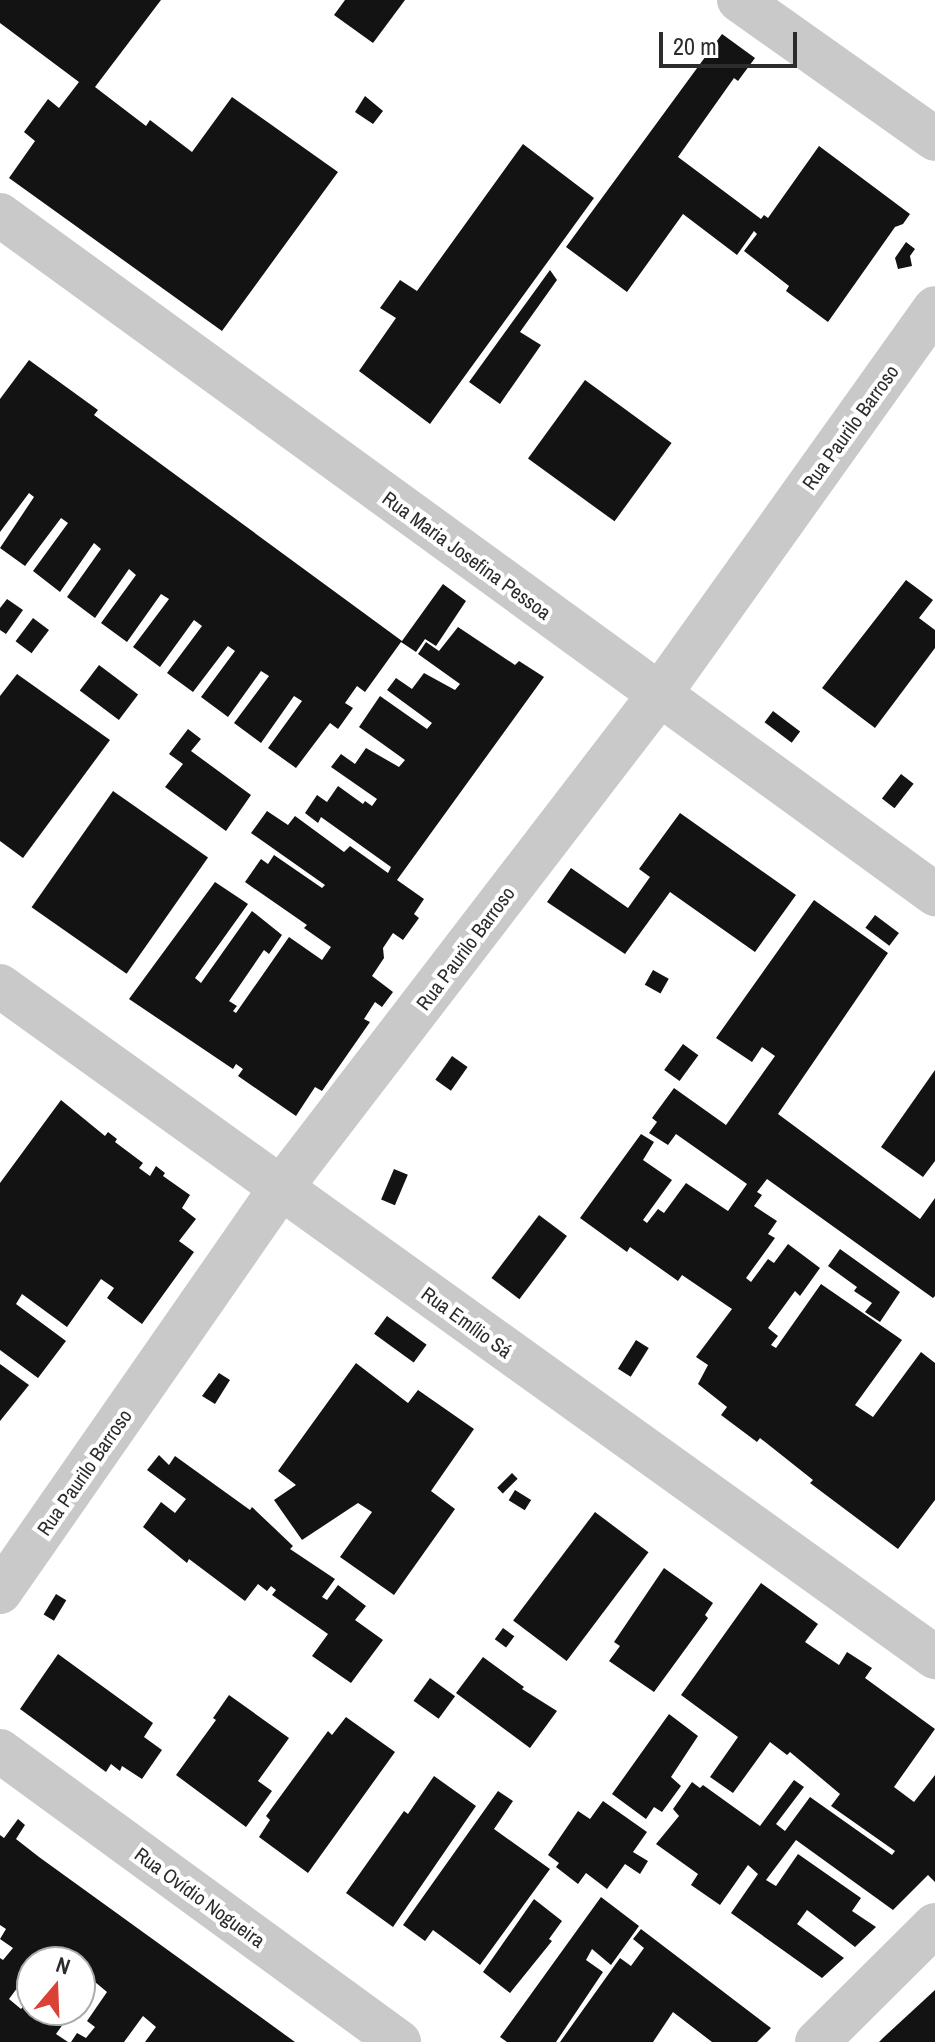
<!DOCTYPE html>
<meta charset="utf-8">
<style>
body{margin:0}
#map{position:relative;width:935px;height:2042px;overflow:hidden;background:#fff;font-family:"Archivo Narrow",sans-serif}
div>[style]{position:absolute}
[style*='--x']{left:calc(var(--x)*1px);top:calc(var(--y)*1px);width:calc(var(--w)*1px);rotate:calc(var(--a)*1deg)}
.building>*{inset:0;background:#131313;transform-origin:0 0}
.minor>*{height:44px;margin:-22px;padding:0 22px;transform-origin:22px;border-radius:22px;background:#c9c9c9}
span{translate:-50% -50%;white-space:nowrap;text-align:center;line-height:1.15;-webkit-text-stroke:8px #fff;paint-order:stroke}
.street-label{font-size:20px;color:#2c2c2c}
.north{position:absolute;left:16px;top:1946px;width:80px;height:80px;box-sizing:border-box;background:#fff;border:2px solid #ababab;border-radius:50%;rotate:19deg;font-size:22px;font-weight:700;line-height:32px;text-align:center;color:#2c2c2c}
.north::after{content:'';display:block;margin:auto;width:28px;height:36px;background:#dc4136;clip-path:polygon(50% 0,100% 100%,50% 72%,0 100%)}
.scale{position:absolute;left:659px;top:32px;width:138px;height:36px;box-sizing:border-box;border:4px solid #2c2c2c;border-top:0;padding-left:10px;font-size:24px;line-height:28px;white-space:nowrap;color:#2c2c2c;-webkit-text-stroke:6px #fff;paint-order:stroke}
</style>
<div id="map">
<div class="building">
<div style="clip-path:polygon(0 0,161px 0,95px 87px,146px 126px,150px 120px,192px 152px,232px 97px,338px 172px,222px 331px,9px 178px,35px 141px,24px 132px,48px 99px,59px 108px,79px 82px,0 23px)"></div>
<div style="clip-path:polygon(345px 0,405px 0,373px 43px,334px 15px)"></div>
<div style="clip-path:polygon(722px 34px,755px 58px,738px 81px,734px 78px,678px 157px,761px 219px,764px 215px,768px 218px,819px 146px,910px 214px,903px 224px,895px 227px,828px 322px,786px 291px,789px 286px,744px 251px,757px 234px,754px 231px,737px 255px,683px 214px,627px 292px,566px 247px)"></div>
<div style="clip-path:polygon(365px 96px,383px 111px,373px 124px,355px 112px)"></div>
<div style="clip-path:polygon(523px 144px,594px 198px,430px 424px,359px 371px,396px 318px,380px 308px,400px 280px,417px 291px)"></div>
<div style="clip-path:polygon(906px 242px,915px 249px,910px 256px,912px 266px,898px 269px,895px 258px)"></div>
<div style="clip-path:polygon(550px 270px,557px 280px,520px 332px,541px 345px,500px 404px,469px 382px)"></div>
<div style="clip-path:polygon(29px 360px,98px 410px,94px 415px,402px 641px,443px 584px,466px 601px,436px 646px,425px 639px,416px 652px,401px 642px,365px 692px,357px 686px,345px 703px,353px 708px,338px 729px,330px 723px,296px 768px,268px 748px,302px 701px,294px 696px,261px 743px,234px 723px,269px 676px,261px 671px,228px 717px,201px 697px,235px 651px,228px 646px,193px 692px,167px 673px,202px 626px,194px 620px,160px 667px,133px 647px,169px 599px,161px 594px,127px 642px,101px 623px,136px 575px,129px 569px,95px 618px,67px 597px,101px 549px,94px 543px,60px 592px,33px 571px,68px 523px,61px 518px,25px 566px,0 548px,34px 497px,29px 493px,0 532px,0 399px)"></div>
<div style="left:585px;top:380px;width:107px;height:97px;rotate:36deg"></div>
<div style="clip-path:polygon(906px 580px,933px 600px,919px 618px,935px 630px,935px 648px,875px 728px,822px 688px)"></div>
<div style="clip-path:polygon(7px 599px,23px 610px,6px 634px,0 630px,0 608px)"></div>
<div style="left:33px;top:618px;width:20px;height:29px;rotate:37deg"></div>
<div style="clip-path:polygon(458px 627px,515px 665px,519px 661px,544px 677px,397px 880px,424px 899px,414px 914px,419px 918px,403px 940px,393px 933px,383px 948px,384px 958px,372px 976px,393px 992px,382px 1007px,375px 1002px,364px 1019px,370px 1022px,322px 1091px,315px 1087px,296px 1116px,238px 1076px,243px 1069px,236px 1064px,233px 1069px,129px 999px,215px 882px,248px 904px,195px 978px,201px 983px,252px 911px,282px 935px,269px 954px,264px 950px,229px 1001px,237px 1006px,233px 1011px,236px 1013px,289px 937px,322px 960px,331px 947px,304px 928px,307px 925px,245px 882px,261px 859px,268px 864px,274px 855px,322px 888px,325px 885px,251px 833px,267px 811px,288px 825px,295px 816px,344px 852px,350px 846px,388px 873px,391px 867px,321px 817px,318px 823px,305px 813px,317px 795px,327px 802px,338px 786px,363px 804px,365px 801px,372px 806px,377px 799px,331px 767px,341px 754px,355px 764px,366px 748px,399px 767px,405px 760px,359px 727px,380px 696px,427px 729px,432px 723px,387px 690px,396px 678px,412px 689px,424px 673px,455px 690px,460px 684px,418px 654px,426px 642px,439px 651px)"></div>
<div style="left:99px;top:665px;width:49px;height:32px;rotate:37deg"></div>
<div style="clip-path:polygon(17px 674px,110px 740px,23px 858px,0 841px,0 696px)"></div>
<div style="left:773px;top:711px;width:34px;height:14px;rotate:37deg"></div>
<div style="clip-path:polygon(188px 729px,201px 739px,191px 751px,251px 795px,226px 831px,165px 787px,183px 764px,169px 754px)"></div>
<div style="left:901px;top:774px;width:16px;height:31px;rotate:38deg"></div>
<div style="left:113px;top:791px;width:116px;height:142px;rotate:35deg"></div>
<div style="clip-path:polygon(680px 813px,796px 895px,755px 952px,670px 892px,625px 954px,547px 902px,571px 868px,628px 908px,650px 877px,639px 869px)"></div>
<div style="clip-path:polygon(814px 900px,888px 953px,778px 1114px,920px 1219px,935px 1198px,935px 1296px,933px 1298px,767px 1179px,757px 1192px,762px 1195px,754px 1206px,777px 1221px,768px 1234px,775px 1238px,746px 1278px,751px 1282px,768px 1259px,774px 1263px,788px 1244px,820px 1268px,800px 1296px,795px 1291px,768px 1328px,778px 1336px,771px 1345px,776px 1348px,821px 1284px,902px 1340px,855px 1405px,873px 1417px,921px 1352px,935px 1363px,935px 1500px,898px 1549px,810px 1483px,813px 1480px,760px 1438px,757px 1442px,721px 1415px,727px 1407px,698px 1384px,708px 1365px,696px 1357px,732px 1309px,682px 1275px,678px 1281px,630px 1247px,627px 1252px,580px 1218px,641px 1134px,654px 1142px,643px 1160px,672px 1180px,643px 1220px,647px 1223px,658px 1209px,664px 1213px,686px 1183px,728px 1211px,747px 1184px,676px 1134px,668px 1145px,649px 1133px,657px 1122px,652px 1118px,674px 1088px,726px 1125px,775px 1056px,762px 1047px,752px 1062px,716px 1038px)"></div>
<div style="left:875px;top:915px;width:30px;height:16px;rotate:37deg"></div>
<div style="left:653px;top:970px;width:18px;height:17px;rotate:29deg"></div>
<div style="left:683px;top:1044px;width:19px;height:32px;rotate:36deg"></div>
<div style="left:452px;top:1056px;width:19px;height:29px;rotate:35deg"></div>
<div style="clip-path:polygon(935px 1070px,935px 1161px,923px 1177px,881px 1147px)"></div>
<div style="clip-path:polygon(61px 1100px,105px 1136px,108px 1132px,117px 1139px,115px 1142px,143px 1163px,139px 1168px,150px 1176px,156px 1166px,165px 1173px,163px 1176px,190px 1195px,182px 1208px,196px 1219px,179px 1241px,194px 1252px,142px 1324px,107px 1298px,114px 1288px,101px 1279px,67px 1327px,22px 1294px,16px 1304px,66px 1341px,38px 1378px,0 1350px,0 1183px)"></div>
<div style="left:394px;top:1169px;width:15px;height:33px;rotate:23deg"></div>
<div style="left:539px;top:1215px;width:35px;height:79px;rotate:37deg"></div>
<div style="clip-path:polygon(840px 1249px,900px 1292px,880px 1322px,865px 1312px,872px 1303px,854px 1291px,857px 1287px,828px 1266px)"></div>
<div style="left:387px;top:1316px;width:49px;height:22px;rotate:36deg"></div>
<div style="left:636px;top:1340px;width:15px;height:34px;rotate:32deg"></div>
<div style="clip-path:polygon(356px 1363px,408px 1403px,418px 1390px,474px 1429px,431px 1491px,455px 1509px,394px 1595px,340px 1557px,372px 1512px,358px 1503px,302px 1540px,274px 1500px,296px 1485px,278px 1471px)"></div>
<div style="clip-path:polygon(0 1364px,29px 1385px,0 1421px)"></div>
<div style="clip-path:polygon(219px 1373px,230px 1380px,215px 1404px,202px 1396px)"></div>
<div style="clip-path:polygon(159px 1455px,169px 1465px,175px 1456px,250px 1510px,252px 1507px,293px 1546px,290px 1549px,335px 1579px,322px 1597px,327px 1600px,338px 1585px,366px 1606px,355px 1620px,383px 1640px,351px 1683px,312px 1656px,328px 1634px,272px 1595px,276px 1590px,271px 1586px,267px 1591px,258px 1584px,245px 1601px,189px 1559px,187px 1563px,143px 1527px,161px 1502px,175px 1513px,186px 1499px,147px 1470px)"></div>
<div style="left:512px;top:1473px;width:8px;height:21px;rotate:45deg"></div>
<div style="left:515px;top:1490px;width:19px;height:12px;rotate:32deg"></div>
<div style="left:595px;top:1512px;width:67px;height:136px;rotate:37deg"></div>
<div style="clip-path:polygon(664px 1568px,713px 1603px,705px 1615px,708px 1618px,654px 1692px,609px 1661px,620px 1646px,614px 1642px)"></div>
<div style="clip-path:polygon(761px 1583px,818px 1624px,805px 1642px,839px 1665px,847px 1652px,872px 1668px,865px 1678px,935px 1729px,894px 1787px,914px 1802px,935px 1775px,935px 1882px,928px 1875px,893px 1910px,796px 1840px,766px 1880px,776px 1886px,798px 1854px,861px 1898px,852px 1911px,876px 1927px,855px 1947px,807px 1910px,797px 1924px,844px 1958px,822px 1978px,731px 1913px,758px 1874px,748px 1865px,720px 1905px,691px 1885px,698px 1874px,656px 1844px,679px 1816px,673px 1809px,692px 1782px,700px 1788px,703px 1785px,760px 1826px,794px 1780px,804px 1787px,776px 1824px,785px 1831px,810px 1797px,892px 1855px,895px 1851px,831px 1806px,840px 1794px,790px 1752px,787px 1755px,770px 1742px,733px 1793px,710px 1777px,738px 1737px,681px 1695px)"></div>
<div style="left:56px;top:1594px;width:12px;height:24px;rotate:31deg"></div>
<div style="left:503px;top:1628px;width:14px;height:14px;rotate:36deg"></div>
<div style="clip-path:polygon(58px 1654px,153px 1723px,144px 1737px,162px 1750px,142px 1779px,122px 1766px,120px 1771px,111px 1764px,106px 1772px,20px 1709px)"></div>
<div style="clip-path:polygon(483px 1657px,524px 1687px,522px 1689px,557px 1711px,530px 1748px,456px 1693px)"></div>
<div style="left:430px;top:1678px;width:31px;height:28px;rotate:36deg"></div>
<div style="clip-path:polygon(229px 1695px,289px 1738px,258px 1781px,272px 1791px,246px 1827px,176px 1775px,216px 1720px,213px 1718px)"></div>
<div style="clip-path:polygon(669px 1714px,698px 1736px,671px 1777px,681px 1786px,662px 1812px,654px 1807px,646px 1819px,612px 1794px)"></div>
<div style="clip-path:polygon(346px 1717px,395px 1752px,308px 1873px,259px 1837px,270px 1820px,266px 1816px,328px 1731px,332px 1735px)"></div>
<div style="clip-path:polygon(434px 1776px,476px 1806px,393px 1927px,346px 1893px,404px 1811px,408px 1814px)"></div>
<div style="clip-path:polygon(498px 1791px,513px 1801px,494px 1829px,550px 1869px,480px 1965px,433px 1930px,425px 1941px,403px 1925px)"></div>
<div style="clip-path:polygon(603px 1801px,647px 1832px,633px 1852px,648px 1861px,640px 1874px,625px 1864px,607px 1889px,586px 1873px,578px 1884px,556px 1867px,559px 1863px,548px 1855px,578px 1811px,590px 1819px)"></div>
<div style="clip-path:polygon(18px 1819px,25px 1825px,16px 1839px,39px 1857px,295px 2042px,145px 2042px,156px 2027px,143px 2016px,124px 2042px,71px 2042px,77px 2033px,86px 2038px,95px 2027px,87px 2021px,107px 1992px,95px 1982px,80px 2003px,80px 1962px,55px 1962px,58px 1959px,46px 1949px,37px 1962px,32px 1962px,32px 1968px,9px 1999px,21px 2009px,32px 1995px,32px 2010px,73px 2010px,56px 2034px,68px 2042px,0 2042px,0 1958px,3px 1960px,13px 1948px,0 1939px,6px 1929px,0 1925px,0 1835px,4px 1838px)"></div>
<div style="clip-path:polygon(601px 1897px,639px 1926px,611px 1965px,592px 1949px,586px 1960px,603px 1972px,556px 2042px,507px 2042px,500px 2037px)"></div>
<div style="clip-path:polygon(534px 1899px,562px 1921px,549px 1939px,552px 1941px,510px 1993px,483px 1972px)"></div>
<div style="clip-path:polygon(641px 1929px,771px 2028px,757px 2042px,712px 2042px,673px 2012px,653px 2042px,560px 2042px,620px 1958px,631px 1966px,644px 1948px,633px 1939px)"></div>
<div style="clip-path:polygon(935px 1990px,935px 2042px,879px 2042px,884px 2037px)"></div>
</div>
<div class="minor">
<div style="--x:739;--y:0;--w:240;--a:35.3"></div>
<div style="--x:0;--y:215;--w:1156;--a:35.99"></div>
<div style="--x:0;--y:986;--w:1151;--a:35.67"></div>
<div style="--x:0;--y:1592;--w:491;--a:-55.2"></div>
<div style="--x:280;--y:1189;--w:623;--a:-52.5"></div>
<div style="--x:659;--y:695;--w:475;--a:-54.5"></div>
<div style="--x:0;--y:1751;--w:494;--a:36.1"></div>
<div style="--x:817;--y:2042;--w:166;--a:-44.8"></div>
</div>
<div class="street-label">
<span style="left:850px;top:427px;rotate:-54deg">Rua Paurilo Barroso</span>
<span style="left:467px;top:555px;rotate:36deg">Rua Maria Josefina Pessoa</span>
<span style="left:465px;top:948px;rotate:-53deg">Rua Paurilo Barroso</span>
<span style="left:467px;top:1322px;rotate:36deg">Rua Emílio Sá</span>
<span style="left:84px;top:1472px;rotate:-55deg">Rua Paurilo Barroso</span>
<span style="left:200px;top:1897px;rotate:36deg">Rua Ovídio Nogueira</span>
</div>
<div class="north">N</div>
<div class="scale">20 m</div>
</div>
